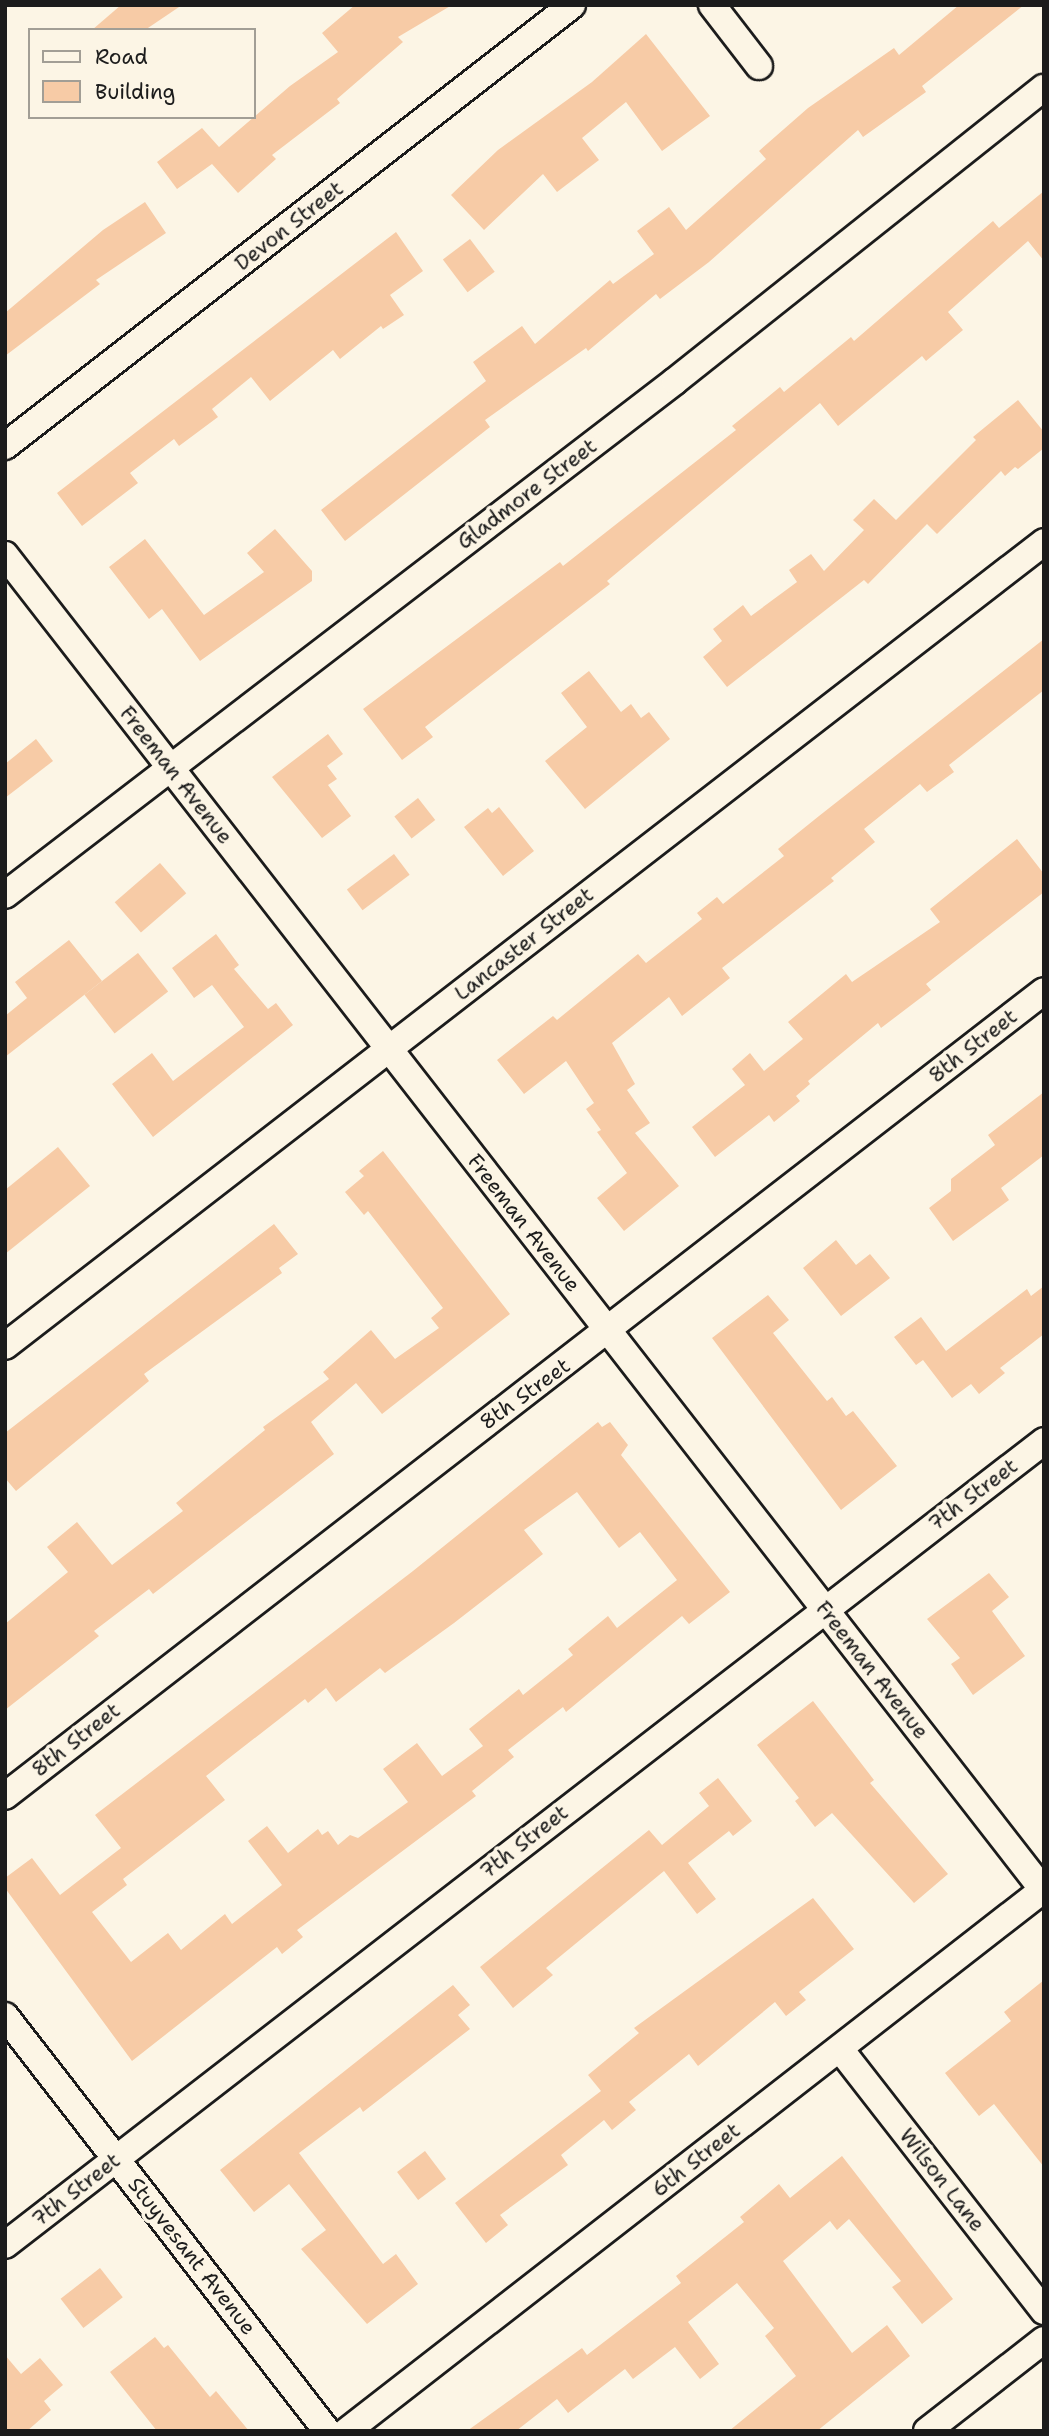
<!DOCTYPE html>
<style>
body{margin:0}
#map{position:relative;width:1049px;height:2436px;overflow:hidden;background:#fcf5e5;font-family:"Shantell Sans",sans-serif}
div>[style]{position:absolute}
[style*='--x']{left:calc(var(--x)*1px);top:calc(var(--y)*1px);width:calc(var(--w)*1px);rotate:calc(var(--a)*1deg)}
.building>*{inset:0;background:#f7cba6;transform-origin:0 0}
.roads{filter:drop-shadow(2px 0 #1c1c1c) drop-shadow(-2px 0 #1c1c1c) drop-shadow(0 2px #1c1c1c) drop-shadow(0 -2px #1c1c1c)}
.street>*{height:26px;margin:-13px;padding:0 13px;transform-origin:13px;border-radius:13px;background:#fcf5e5}
span{translate:-50% -50%;white-space:nowrap;text-align:center;line-height:1.15;-webkit-text-stroke:7px #fcf5e5;paint-order:stroke}
.street-label{font-size:21px;color:#1c1c1c}
.frame{position:absolute;inset:0;border:7px solid #1c1c1c;pointer-events:none}
.legend{position:absolute;left:28px;top:28px;width:228px;height:91px;box-sizing:border-box;background:#fcf5e5;border:2px solid #a29e95;margin:0;padding:9px 12px;list-style:none;font-size:21px;color:#1c1c1c}
.legend li{display:flex;align-items:center;gap:14px;height:35px}
.legend b{width:35px;border:2px solid #a29e95}
</style>
<div id="map">
<div class="building">
<div style="clip-path:polygon(121px 5px,182px 5px,145px 30px,92px 30px)"></div>
<div style="clip-path:polygon(355px 5px,452px 5px,398px 37px,403px 42px,337px 99px,340px 103px,272px 155px,276px 159px,238px 193px,212px 164px,177px 189px,157px 162px,202px 128px,219px 147px,290px 86px,338px 52px,322px 33px)"></div>
<div style="clip-path:polygon(959px 5px,1024px 5px,922px 86px,926px 92px,863px 137px,858px 130px,709px 262px,660px 299px,656px 294px,588px 351px,586px 348px,485px 420px,490px 427px,345px 541px,321px 510px,486px 381px,473px 362px,522px 326px,535px 344px,610px 280px,613px 284px,654px 254px,637px 231px,669px 207px,686px 230px,766px 159px,759px 151px,808px 108px,894px 48px,899px 55px)"></div>
<div style="clip-path:polygon(646px 34px,710px 116px,662px 151px,626px 102px,582px 138px,599px 160px,557px 192px,543px 174px,484px 230px,451px 195px,498px 150px,592px 82px)"></div>
<div style="clip-path:polygon(1044px 191px,1044px 261px,1028px 241px,948px 312px,963px 330px,926px 361px,922px 356px,838px 426px,820px 403px,607px 581px,610px 584px,425px 727px,433px 737px,402px 760px,363px 709px,560px 562px,563px 566px,736px 430px,732px 426px,780px 387px,784px 392px,851px 337px,854px 341px,993px 221px,999px 228px)"></div>
<div style="clip-path:polygon(145px 202px,166px 233px,96px 280px,100px 284px,5px 356px,5px 313px,103px 230px)"></div>
<div style="clip-path:polygon(396px 232px,423px 271px,390px 295px,404px 315px,383px 329px,381px 326px,340px 359px,333px 350px,270px 401px,251px 377px,212px 409px,218px 417px,179px 446px,174px 439px,130px 473px,138px 483px,82px 526px,57px 493px)"></div>
<div style="left:470px;top:239px;width:41px;height:34px;rotate:53deg"></div>
<div style="clip-path:polygon(1018px 400px,1044px 432px,1044px 448px,1018px 469px,1015px 467px,1005px 476px,1001px 471px,937px 534px,927px 524px,868px 584px,864px 580px,727px 687px,703px 657px,722px 641px,713px 629px,743px 605px,751px 616px,797px 582px,789px 570px,811px 554px,824px 571px,864px 530px,853px 520px,874px 499px,896px 520px,976px 440px,973px 437px)"></div>
<div style="clip-path:polygon(275px 529px,312px 571px,312px 581px,200px 661px,162px 609px,149px 619px,109px 567px,145px 539px,204px 615px,264px 572px,247px 553px)"></div>
<div style="clip-path:polygon(1044px 639px,1044px 690px,949px 765px,954px 772px,927px 792px,920px 784px,864px 829px,875px 842px,831px 878px,834px 881px,722px 968px,730px 978px,682px 1016px,669px 997px,612px 1043px,635px 1084px,627px 1090px,650px 1123px,635px 1133px,679px 1186px,624px 1231px,597px 1198px,627px 1173px,597px 1132px,601px 1130px,586px 1109px,594px 1103px,566px 1061px,524px 1094px,497px 1060px,553px 1016px,557px 1020px,638px 954px,646px 963px,702px 919px,697px 913px,717px 897px,723px 904px,784px 856px,778px 849px,819px 816px)"></div>
<div style="clip-path:polygon(589px 671px,621px 712px,631px 704px,641px 718px,649px 712px,670px 739px,585px 809px,545px 761px,587px 727px,561px 693px)"></div>
<div style="clip-path:polygon(328px 734px,343px 754px,327px 766px,337px 779px,328px 785px,351px 816px,322px 838px,272px 777px)"></div>
<div style="clip-path:polygon(36px 739px,53px 761px,5px 798px,5px 764px)"></div>
<div style="left:418px;top:798px;width:28px;height:30px;rotate:52deg"></div>
<div style="clip-path:polygon(499px 807px,534px 851px,503px 876px,464px 827px,488px 808px,492px 813px)"></div>
<div style="clip-path:polygon(1017px 839px,1044px 874px,1044px 892px,926px 984px,931px 990px,881px 1028px,878px 1023px,808px 1081px,810px 1084px,796px 1096px,800px 1101px,774px 1122px,769px 1115px,715px 1157px,692px 1127px,745px 1085px,732px 1069px,750px 1053px,764px 1071px,803px 1039px,788px 1022px,846px 974px,852px 982px,940px 922px,930px 909px)"></div>
<div style="left:394px;top:854px;width:26px;height:59px;rotate:53deg"></div>
<div style="left:160px;top:863px;width:40px;height:60px;rotate:49deg"></div>
<div style="clip-path:polygon(216px 934px,239px 965px,234px 969px,268px 1009px,276px 1003px,293px 1025px,153px 1137px,112px 1084px,152px 1053px,173px 1081px,244px 1027px,212px 985px,194px 998px,172px 968px)"></div>
<div style="clip-path:polygon(69px 940px,102px 981px,5px 1057px,5px 1016px,27px 998px,15px 982px)"></div>
<div style="left:138px;top:953px;width:49px;height:68px;rotate:52deg"></div>
<div style="clip-path:polygon(1044px 1092px,1044px 1155px,1001px 1188px,1009px 1200px,953px 1241px,929px 1208px,951px 1191px,951px 1179px,995px 1145px,988px 1135px)"></div>
<div style="clip-path:polygon(58px 1147px,90px 1186px,5px 1254px,5px 1190px)"></div>
<div style="clip-path:polygon(383px 1151px,510px 1314px,382px 1414px,356px 1383px,311px 1422px,334px 1454px,153px 1594px,149px 1589px,94px 1631px,99px 1636px,5px 1710px,5px 1624px,68px 1572px,47px 1547px,77px 1522px,112px 1565px,183px 1511px,176px 1503px,265px 1430px,263px 1427px,329px 1379px,323px 1372px,371px 1330px,395px 1359px,439px 1328px,431px 1318px,443px 1308px,368px 1211px,364px 1215px,345px 1192px,364px 1176px,359px 1171px)"></div>
<div style="clip-path:polygon(274px 1224px,298px 1254px,279px 1268px,282px 1273px,144px 1374px,149px 1381px,16px 1491px,5px 1478px,5px 1433px)"></div>
<div style="clip-path:polygon(836px 1240px,856px 1265px,870px 1254px,890px 1278px,841px 1316px,803px 1268px)"></div>
<div style="clip-path:polygon(1044px 1286px,1044px 1334px,1000px 1368px,1005px 1373px,979px 1394px,971px 1384px,952px 1398px,923px 1360px,916px 1365px,894px 1337px,921px 1317px,946px 1351px,1027px 1289px,1031px 1296px)"></div>
<div style="clip-path:polygon(768px 1295px,789px 1320px,773px 1333px,827px 1401px,832px 1397px,846px 1416px,853px 1411px,897px 1466px,841px 1510px,712px 1338px)"></div>
<div style="clip-path:polygon(evenodd,598px 1422px,602px 1427px,610px 1422px,628px 1445px,621px 1455px,730px 1592px,689px 1624px,682px 1616px,566px 1712px,563px 1707px,508px 1750px,514px 1757px,472px 1791px,476px 1796px,297px 1930px,303px 1937px,282px 1954px,277px 1947px,132px 2061px,5px 1888px,5px 1878px,32px 1858px,60px 1895px,121px 1848px,95px 1815px,413px 1571px,598px 1422px,577px 1492px,619px 1548px,640px 1532px,677px 1580px,617px 1628px,608px 1616px,568px 1649px,573px 1655px,523px 1695px,519px 1689px,469px 1729px,483px 1746px,442px 1776px,417px 1743px,383px 1769px,408px 1802px,358px 1838px,350px 1835px,338px 1845px,328px 1831px,322px 1835px,318px 1829px,288px 1853px,267px 1826px,248px 1841px,282px 1885px,232px 1924px,225px 1914px,181px 1950px,168px 1933px,131px 1962px,92px 1912px,127px 1885px,123px 1879px,225px 1800px,206px 1776px,305px 1699px,308px 1703px,326px 1688px,336px 1702px,380px 1668px,385px 1673px,454px 1623px,543px 1554px,524px 1530px,577px 1492px)"></div>
<div style="clip-path:polygon(989px 1573px,1009px 1597px,992px 1611px,1025px 1656px,973px 1695px,951px 1664px,960px 1658px,927px 1619px)"></div>
<div style="clip-path:polygon(813px 1701px,874px 1780px,870px 1783px,948px 1874px,914px 1903px,832px 1813px,815px 1827px,795px 1801px,799px 1798px,757px 1745px)"></div>
<div style="clip-path:polygon(718px 1778px,752px 1821px,733px 1836px,729px 1831px,688px 1863px,716px 1899px,697px 1914px,664px 1871px,546px 1968px,553px 1975px,513px 2008px,480px 1967px,649px 1830px,662px 1845px,709px 1806px,699px 1793px)"></div>
<div style="clip-path:polygon(813px 1898px,854px 1949px,799px 1992px,806px 2000px,786px 2016px,775px 2002px,698px 2066px,689px 2054px,629px 2102px,636px 2110px,612px 2130px,604px 2120px,561px 2155px,568px 2165px,500px 2215px,508px 2225px,486px 2243px,455px 2203px,601px 2091px,588px 2075px,639px 2033px,634px 2028px)"></div>
<div style="clip-path:polygon(1044px 1980px,1044px 2167px,994px 2104px,979px 2116px,945px 2073px,1011px 2021px,1004px 2012px)"></div>
<div style="clip-path:polygon(453px 1985px,470px 2005px,458px 2015px,470px 2029px,363px 2112px,360px 2107px,299px 2153px,383px 2264px,396px 2254px,418px 2284px,367px 2324px,301px 2249px,326px 2230px,289px 2184px,254px 2212px,220px 2170px)"></div>
<div style="left:425px;top:2151px;width:35px;height:35px;rotate:53deg"></div>
<div style="clip-path:polygon(842px 2156px,953px 2299px,922px 2324px,892px 2287px,901px 2281px,849px 2219px,837px 2230px,830px 2221px,783px 2261px,852px 2353px,887px 2325px,910px 2356px,817px 2431px,729px 2431px,796px 2376px,765px 2336px,774px 2328px,737px 2283px,688px 2322px,719px 2364px,700px 2379px,675px 2347px,633px 2379px,625px 2369px,568px 2413px,557px 2399px,516px 2431px,467px 2431px,582px 2348px,587px 2355px,681px 2283px,676px 2276px,744px 2222px,740px 2217px,779px 2184px,790px 2198px)"></div>
<div style="left:100px;top:2268px;width:37px;height:50px;rotate:52deg"></div>
<div style="clip-path:polygon(155px 2337px,164px 2348px,168px 2345px,210px 2397px,216px 2391px,249px 2431px,157px 2431px,110px 2372px)"></div>
<div style="clip-path:polygon(5px 2355px,21px 2374px,40px 2358px,63px 2385px,44px 2401px,51px 2410px,27px 2431px,5px 2431px)"></div>
</div>
<div class="roads">
<div class="street">
<div style="--x:712;--y:5;--w:77;--a:52.4"></div>
<div style="--x:5;--y:446;--w:718;--a:-37.87"></div>
<div style="--x:5;--y:555;--w:1691;--a:52.13"></div>
<div style="--x:5;--y:895;--w:844;--a:-37.49"></div>
<div style="--x:675;--y:381;--w:471;--a:-38.5"></div>
<div style="--x:5;--y:1346;--w:1314;--a:-37.73"></div>
<div style="--x:5;--y:1796;--w:1314;--a:-37.77"></div>
<div style="--x:5;--y:2016;--w:525;--a:52.19"></div>
<div style="--x:840;--y:2049;--w:332;--a:52.1"></div>
<div style="--x:5;--y:2245;--w:1314;--a:-37.73"></div>
<div style="--x:347;--y:2431;--w:883;--a:-37.87"></div>
<div style="--x:927;--y:2431;--w:148;--a:-37.9"></div>
</div>
</div>
<div class="street-label">
<span style="left:289px;top:226px;rotate:-38deg">Devon Street</span>
<span style="left:527px;top:494px;rotate:-37deg">Gladmore Street</span>
<span style="left:176px;top:775px;rotate:52deg">Freeman Avenue</span>
<span style="left:524px;top:944px;rotate:-38deg">Lancaster Street</span>
<span style="left:973px;top:1046px;rotate:-38deg">8th Street</span>
<span style="left:524px;top:1223px;rotate:52deg">Freeman Avenue</span>
<span style="left:525px;top:1394px;rotate:-36deg">8th Street</span>
<span style="left:973px;top:1495px;rotate:-37deg">7th Street</span>
<span style="left:872px;top:1670px;rotate:52deg">Freeman Avenue</span>
<span style="left:76px;top:1740px;rotate:-38deg">8th Street</span>
<span style="left:524px;top:1842px;rotate:-38deg">7th Street</span>
<span style="left:696px;top:2160px;rotate:-38deg">6th Street</span>
<span style="left:942px;top:2180px;rotate:52deg">Wilson Lane</span>
<span style="left:76px;top:2190px;rotate:-38deg">7th Street</span>
<span style="left:192px;top:2256px;rotate:52deg">Stuyvesant Avenue</span>
</div>
<div class="frame"></div>
<ul class="legend">
<li><b style="height:9px;background:#fcf5e5"></b>Road</li>
<li><b style="height:19px;background:#f7cba6"></b>Building</li>
</ul>
</div>
